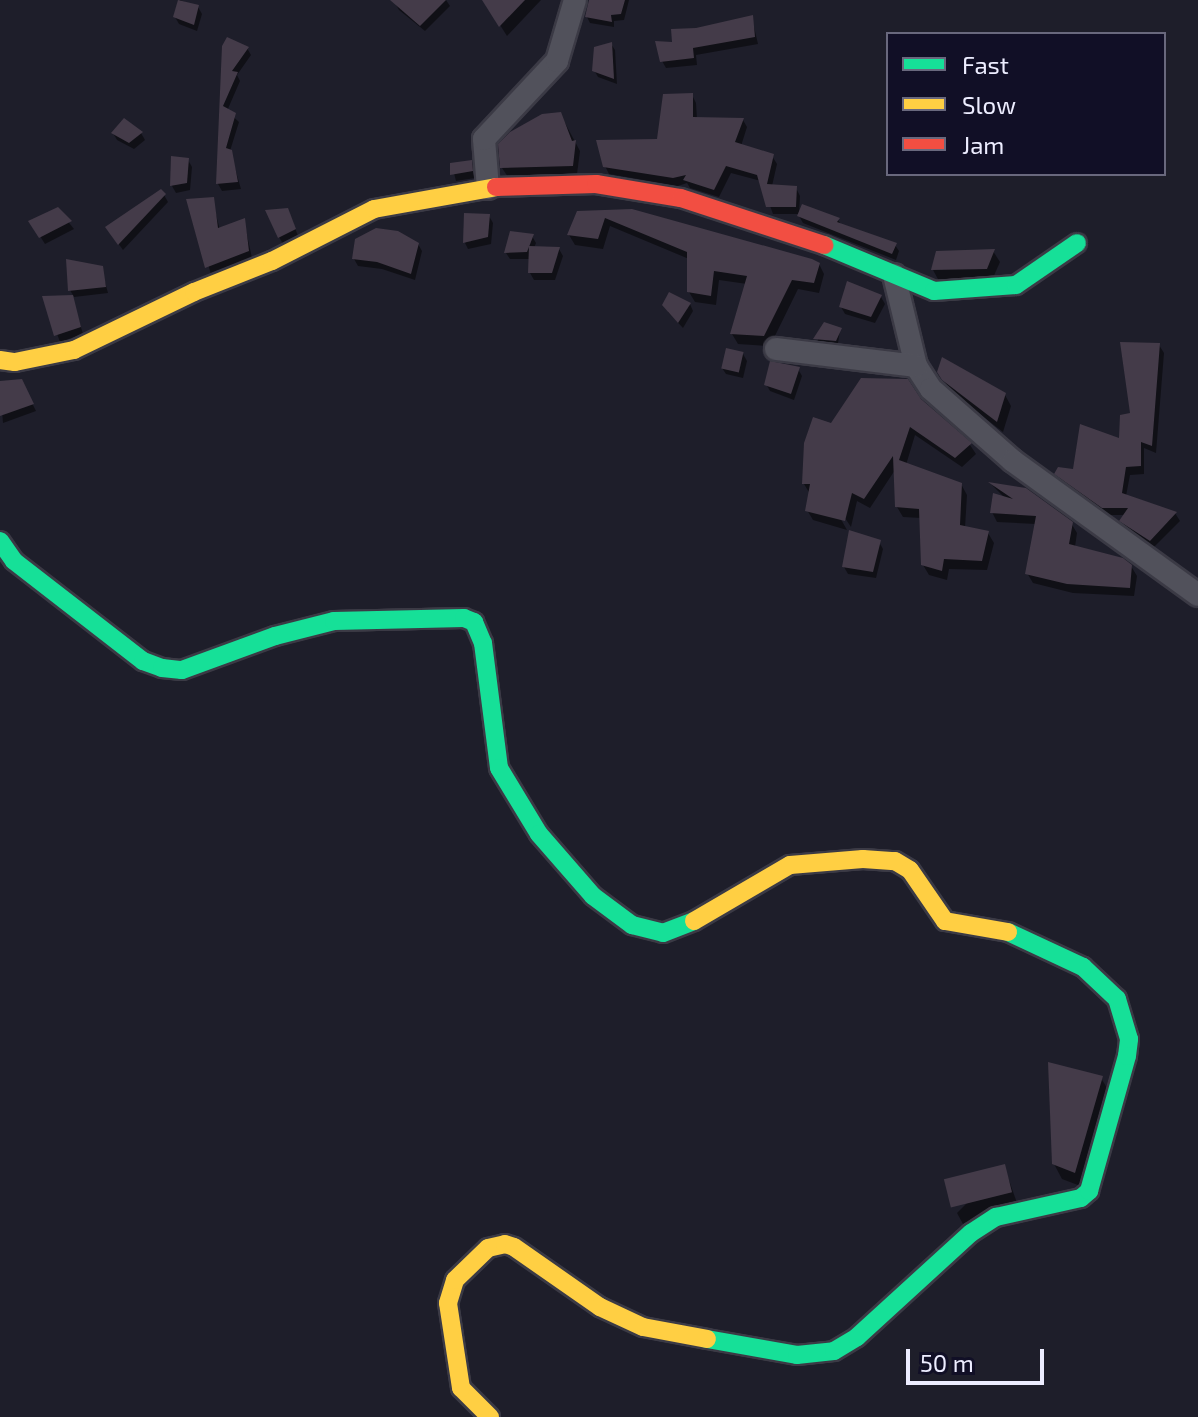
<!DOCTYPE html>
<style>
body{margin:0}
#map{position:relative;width:1198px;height:1417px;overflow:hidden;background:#1e1e2a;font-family:"Exo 2",sans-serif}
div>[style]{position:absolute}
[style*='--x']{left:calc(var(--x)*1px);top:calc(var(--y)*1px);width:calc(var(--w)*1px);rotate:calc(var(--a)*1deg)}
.shadow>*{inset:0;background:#0007}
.building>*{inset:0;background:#443b49;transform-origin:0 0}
.roads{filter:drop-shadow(2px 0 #3b3a45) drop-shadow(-2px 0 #3b3a45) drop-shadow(0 2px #3b3a45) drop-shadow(0 -2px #3b3a45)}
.street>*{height:22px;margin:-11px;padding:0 11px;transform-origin:11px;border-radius:11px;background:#51515b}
.fast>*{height:18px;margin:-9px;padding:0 9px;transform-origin:9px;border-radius:9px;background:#16e098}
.slow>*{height:18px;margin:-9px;padding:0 9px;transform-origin:9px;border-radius:9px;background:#ffcf43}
.jam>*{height:18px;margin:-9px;padding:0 9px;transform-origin:9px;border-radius:9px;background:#f24e42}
span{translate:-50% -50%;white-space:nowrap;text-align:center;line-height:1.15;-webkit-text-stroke:7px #110f26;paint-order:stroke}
.legend{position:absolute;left:886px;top:32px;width:280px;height:144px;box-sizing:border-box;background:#110f26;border:2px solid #69687d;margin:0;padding:10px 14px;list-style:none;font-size:24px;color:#ededff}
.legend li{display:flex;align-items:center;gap:16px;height:40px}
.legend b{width:40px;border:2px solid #69687d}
.scale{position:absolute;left:906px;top:1349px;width:138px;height:36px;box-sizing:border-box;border:4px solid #ededff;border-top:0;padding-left:10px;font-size:24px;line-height:28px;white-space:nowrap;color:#ededff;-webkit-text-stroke:6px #110f26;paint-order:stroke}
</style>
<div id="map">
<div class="shadow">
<div style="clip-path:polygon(180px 0,198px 7px,202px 14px,197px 31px,179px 24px,175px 17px)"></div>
<div style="clip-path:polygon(400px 0,446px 0,450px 6px,425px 31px,399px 10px,395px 3px)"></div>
<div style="clip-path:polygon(489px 0,541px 0,507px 36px,486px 3px)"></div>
<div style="clip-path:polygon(590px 0,629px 0,624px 20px,614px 21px,614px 27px,590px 23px,587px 17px)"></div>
<div style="clip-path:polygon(752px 18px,758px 44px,696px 55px,697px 65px,666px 68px,662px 61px,674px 44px,696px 30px)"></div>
<div style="clip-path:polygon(611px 44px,615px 50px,617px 84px,598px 77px,594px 70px)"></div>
<div style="clip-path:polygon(224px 47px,247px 48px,251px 55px,237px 75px,240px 81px,227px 111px,239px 122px,230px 151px,241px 189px,222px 191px,218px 184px)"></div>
<div style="clip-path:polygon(692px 95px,696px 103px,697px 119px,743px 120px,747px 127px,741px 146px,772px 156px,777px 164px,772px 186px,796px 188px,800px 196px,799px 214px,773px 214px,761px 181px,731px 173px,719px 197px,690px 188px,687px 183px,678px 186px,609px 174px,605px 166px,659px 141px)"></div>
<div style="clip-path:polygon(565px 123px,580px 151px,577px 174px,508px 177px,502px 168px)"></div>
<div style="clip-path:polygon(113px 133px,141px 133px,145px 140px,134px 149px,117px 140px)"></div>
<div style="clip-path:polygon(173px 158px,188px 160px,192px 167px,190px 190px,176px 193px,172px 186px)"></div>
<div style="clip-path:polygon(471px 162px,475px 178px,456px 181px,452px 165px)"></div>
<div style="clip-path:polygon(164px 195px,168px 202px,123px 250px,112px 235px)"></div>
<div style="clip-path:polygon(212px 199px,220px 230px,244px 221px,252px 258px,211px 274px,188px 201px)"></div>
<div style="clip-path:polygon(803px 207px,838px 220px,842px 226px,895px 245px,899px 251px,896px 260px,803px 223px,799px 216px)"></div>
<div style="clip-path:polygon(58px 209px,74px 229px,45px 244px,31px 222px)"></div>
<div style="clip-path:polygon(631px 211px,819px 264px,824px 274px,819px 293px,798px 289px,770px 346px,738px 344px,732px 334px,747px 284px,719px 280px,716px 305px,695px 302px,689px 292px,689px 259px,610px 226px,603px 249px,575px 245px,569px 235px,578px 213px)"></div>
<div style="clip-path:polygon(489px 216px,493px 223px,491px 244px,468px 249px,465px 243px)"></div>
<div style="clip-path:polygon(291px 217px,298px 236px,283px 244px,279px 237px)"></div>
<div style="clip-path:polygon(532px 236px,536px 243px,534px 248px,559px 249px,563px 256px,555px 280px,534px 280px,530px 273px,530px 259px,510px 259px,506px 253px)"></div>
<div style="clip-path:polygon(418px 244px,422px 251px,415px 280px,382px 269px,358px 266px,354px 259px)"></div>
<div style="clip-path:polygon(993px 251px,1000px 262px,992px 280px,939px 281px,933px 270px)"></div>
<div style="clip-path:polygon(101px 267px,108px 293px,74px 297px,70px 290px)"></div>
<div style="clip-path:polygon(72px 297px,83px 334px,60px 342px,44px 298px)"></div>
<div style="clip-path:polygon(881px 297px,885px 304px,875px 323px,845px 314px,841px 307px)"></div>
<div style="clip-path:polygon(690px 304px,693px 311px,683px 328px,668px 312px)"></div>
<div style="clip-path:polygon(825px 324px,840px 330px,838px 343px,817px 342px)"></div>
<div style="clip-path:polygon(1159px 345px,1164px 353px,1156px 453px,1144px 448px,1144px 474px,1130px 475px,1126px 496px,1175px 513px,1180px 521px,1153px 548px,1126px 529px,1122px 521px,1126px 515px,1108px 515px,1061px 482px,1057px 474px,1074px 472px,1121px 440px)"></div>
<div style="clip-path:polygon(743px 354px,747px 361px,743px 378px,726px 374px,722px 368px)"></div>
<div style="clip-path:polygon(798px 369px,802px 376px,794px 400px,770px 391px,766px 384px)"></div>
<div style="clip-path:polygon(939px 372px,1005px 395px,1011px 406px,1003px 432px,950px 391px)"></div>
<div style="clip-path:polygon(21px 381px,36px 411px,3px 423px,0 385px)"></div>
<div style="clip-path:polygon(920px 401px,970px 445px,976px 454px,962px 467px,915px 435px,906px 465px,961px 484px,967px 495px,965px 528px,988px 533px,994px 543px,987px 570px,949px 569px,947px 580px,929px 575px,923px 565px,921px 518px,903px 517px,897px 507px,895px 470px,870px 508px,857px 501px,851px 527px,841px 512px,838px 514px,847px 530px,813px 520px,807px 510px,810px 494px,804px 484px,832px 426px)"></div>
<div style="clip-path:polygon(992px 485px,1071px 523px,1077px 533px,1075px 547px,1131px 566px,1137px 576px,1134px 596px,1073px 593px,1033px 583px,1027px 573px,1036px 524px,997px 522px,992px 512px,1006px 499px)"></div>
<div style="clip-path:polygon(879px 542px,883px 549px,876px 578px,848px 574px,844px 567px)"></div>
<div style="clip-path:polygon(1101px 1078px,1110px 1093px,1083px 1187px,1062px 1179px,1054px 1164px)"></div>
<div style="clip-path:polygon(1004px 1166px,1017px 1203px,963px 1224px,957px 1213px)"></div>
</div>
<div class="building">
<div style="clip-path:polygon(178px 0,199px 5px,194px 25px,173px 17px)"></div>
<div style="clip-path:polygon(390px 0,446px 0,420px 26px)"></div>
<div style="clip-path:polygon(482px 0,525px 0,499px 27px)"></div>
<div style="clip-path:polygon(589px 0,625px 0,621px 14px,611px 15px,612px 22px,585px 17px)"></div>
<div style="clip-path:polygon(753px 15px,755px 37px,693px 48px,694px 58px,660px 62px,655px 41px,672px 42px,671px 29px,696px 28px)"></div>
<div style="clip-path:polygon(227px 37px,249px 47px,232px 71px,238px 72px,223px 106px,236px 113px,226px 148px,232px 150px,238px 182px,216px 184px,222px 46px)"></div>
<div style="clip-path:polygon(612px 42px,614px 79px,592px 71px,594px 47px)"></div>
<div style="clip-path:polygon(693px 93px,693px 117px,744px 118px,735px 142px,774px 154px,767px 184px,797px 186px,796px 207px,766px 207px,757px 175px,726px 166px,714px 190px,683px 180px,686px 175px,673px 178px,603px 167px,596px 140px,657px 139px,663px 94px)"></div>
<div style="clip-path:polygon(561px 112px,572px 141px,576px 140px,573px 166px,500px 168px,498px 144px,510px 132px,542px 114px)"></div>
<div style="clip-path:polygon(124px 118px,143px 132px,129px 143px,111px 133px)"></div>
<div style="clip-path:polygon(171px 156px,189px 158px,187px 183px,170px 186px)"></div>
<div style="clip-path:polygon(472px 160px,473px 171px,450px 175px,450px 163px)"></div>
<div style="clip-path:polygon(161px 189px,166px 194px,118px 245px,105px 227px)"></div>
<div style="clip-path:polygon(214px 197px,218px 228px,245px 218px,249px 251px,205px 268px,186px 199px)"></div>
<div style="clip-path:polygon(802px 204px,840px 218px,837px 222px,897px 243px,892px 254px,797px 216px)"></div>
<div style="clip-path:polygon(58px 207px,72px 221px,39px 238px,28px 221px)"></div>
<div style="clip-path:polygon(288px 208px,296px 229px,278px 238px,265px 210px)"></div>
<div style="clip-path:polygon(632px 209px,812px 259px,820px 263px,814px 283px,792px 280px,764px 336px,730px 334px,747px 276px,714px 271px,711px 296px,687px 292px,687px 252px,605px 218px,598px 239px,567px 235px,577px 211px)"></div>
<div style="clip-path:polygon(464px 213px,490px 214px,488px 237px,463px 243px)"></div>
<div style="clip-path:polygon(376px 228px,398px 231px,419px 243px,411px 274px,377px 262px,352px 259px,355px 239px)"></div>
<div style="clip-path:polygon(510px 231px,534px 234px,527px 252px,504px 253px)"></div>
<div style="clip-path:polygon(529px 246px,560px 247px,552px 273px,528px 273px)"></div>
<div style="clip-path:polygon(995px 249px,987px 269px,931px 270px,936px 251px)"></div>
<div style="clip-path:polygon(66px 259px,103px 266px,106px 287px,68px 291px)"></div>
<div style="clip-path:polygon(847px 281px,882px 295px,871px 317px,839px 307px)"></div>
<div style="clip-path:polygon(669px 292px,691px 303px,678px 323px,662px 305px)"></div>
<div style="clip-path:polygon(73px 295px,81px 327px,54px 336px,42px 296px)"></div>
<div style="clip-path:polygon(824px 322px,842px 328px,836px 341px,813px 339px)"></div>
<div style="clip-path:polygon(1120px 342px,1160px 343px,1152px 446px,1141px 442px,1141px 466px,1126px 467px,1122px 493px,1177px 512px,1150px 541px,1119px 521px,1128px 508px,1102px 508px,1054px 474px,1058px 467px,1073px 469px,1080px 424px,1119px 438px,1120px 415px,1130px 413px)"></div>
<div style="left:726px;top:348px;width:18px;height:21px;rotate:13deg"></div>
<div style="clip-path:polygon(942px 357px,1006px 393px,997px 422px,942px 380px,937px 372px)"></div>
<div style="clip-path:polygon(770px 361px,800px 367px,791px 394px,764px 385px)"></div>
<div style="clip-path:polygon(861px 378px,908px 379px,921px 399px,972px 443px,955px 458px,910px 427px,899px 460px,962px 483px,960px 525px,989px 531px,982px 561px,944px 559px,942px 571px,921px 565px,919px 509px,895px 507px,893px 456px,864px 499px,852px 493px,845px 521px,805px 511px,810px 484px,802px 484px,804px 443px,813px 417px,831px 423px)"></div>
<div style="clip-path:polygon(22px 379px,34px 404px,0 416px,0 381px)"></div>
<div style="clip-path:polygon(988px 482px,1026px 488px,1073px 522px,1069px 544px,1123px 558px,1132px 565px,1130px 588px,1067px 584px,1025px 574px,1036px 516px,990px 513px,993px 493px,1013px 499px)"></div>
<div style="clip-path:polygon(849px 530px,881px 540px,873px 572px,842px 567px)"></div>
<div style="clip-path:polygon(1048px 1062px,1103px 1076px,1075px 1173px,1052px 1164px)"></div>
<div style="left:1005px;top:1164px;width:29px;height:63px;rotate:76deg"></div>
</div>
<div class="roads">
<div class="street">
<div style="--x:488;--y:188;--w:49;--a:-94.7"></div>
<div style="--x:484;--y:139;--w:107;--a:-46.9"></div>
<div style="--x:557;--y:61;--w:64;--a:-73.6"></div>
<div style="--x:894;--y:275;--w:94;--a:76.4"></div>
<div style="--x:916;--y:366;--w:27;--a:57"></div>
<div style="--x:931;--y:389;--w:109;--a:41.3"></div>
<div style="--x:1013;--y:461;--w:228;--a:35.9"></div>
<div style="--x:776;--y:349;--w:141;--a:6.9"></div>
</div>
<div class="fast">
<div style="--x:824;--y:245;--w:119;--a:22.7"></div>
<div style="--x:934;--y:291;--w:82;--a:-4.2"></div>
<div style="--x:1016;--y:285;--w:74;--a:-34.5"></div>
<div style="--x:0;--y:541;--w:24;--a:55"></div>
<div style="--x:14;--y:561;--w:163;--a:37.8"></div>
<div style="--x:143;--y:661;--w:20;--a:20"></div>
<div style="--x:162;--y:668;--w:20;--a:6"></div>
<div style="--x:182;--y:670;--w:99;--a:-20.1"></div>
<div style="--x:275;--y:636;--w:61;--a:-14.3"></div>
<div style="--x:334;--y:621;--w:130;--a:-1.3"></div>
<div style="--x:464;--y:618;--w:11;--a:22"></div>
<div style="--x:474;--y:622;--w:23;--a:67"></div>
<div style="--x:483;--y:643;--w:126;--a:82.7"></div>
<div style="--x:499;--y:768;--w:77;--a:58.8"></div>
<div style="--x:539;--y:834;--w:82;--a:48.9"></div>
<div style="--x:593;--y:896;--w:49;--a:36.6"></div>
<div style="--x:632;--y:925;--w:32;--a:14"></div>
<div style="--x:663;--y:933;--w:33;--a:-21"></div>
<div style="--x:707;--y:1339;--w:91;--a:10.1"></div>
<div style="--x:797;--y:1355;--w:37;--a:-6"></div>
<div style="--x:834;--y:1351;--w:27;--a:-31"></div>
<div style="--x:857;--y:1337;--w:154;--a:-42.4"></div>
<div style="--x:971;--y:1233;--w:30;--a:-33"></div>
<div style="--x:996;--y:1217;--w:87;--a:-12.6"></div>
<div style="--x:1081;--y:1198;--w:11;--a:-41"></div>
<div style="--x:1089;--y:1191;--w:140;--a:-74.3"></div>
<div style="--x:1127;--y:1056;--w:17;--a:-83"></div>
<div style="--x:1129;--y:1039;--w:42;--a:-106.7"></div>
<div style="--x:1117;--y:999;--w:47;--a:-136.7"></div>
<div style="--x:1083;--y:967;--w:83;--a:-155"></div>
</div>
<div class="slow">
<div style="--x:0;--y:360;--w:15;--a:8"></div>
<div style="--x:15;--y:362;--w:60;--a:-11.5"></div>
<div style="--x:74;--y:350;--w:133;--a:-25.8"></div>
<div style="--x:194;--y:292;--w:84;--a:-21.7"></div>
<div style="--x:272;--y:261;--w:114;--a:-27"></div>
<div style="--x:374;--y:209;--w:124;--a:-10.2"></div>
<div style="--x:694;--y:921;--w:111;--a:-30.3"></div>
<div style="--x:790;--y:865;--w:73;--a:-4.7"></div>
<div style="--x:863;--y:859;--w:32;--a:4"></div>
<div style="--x:895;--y:861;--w:17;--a:31"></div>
<div style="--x:910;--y:870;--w:62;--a:55.5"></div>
<div style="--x:945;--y:921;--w:64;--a:9.9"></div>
<div style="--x:490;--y:1417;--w:41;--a:-135"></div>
<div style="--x:461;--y:1388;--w:86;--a:-98.7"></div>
<div style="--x:448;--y:1303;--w:24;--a:-73"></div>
<div style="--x:455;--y:1280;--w:46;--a:-44.1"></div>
<div style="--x:488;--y:1248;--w:17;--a:-13"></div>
<div style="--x:505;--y:1244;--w:9;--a:18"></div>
<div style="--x:514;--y:1247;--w:105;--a:34.9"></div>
<div style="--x:600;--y:1307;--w:47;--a:24.9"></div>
<div style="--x:643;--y:1327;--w:65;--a:10.6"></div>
</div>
<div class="jam">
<div style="--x:496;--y:187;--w:100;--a:-1.7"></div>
<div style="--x:596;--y:184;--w:86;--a:9.4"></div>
<div style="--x:681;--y:198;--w:151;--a:18.2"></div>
</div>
</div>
<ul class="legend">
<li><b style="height:10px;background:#16e098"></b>Fast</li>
<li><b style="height:10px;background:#ffcf43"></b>Slow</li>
<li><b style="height:10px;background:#f24e42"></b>Jam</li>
</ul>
<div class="scale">50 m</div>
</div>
